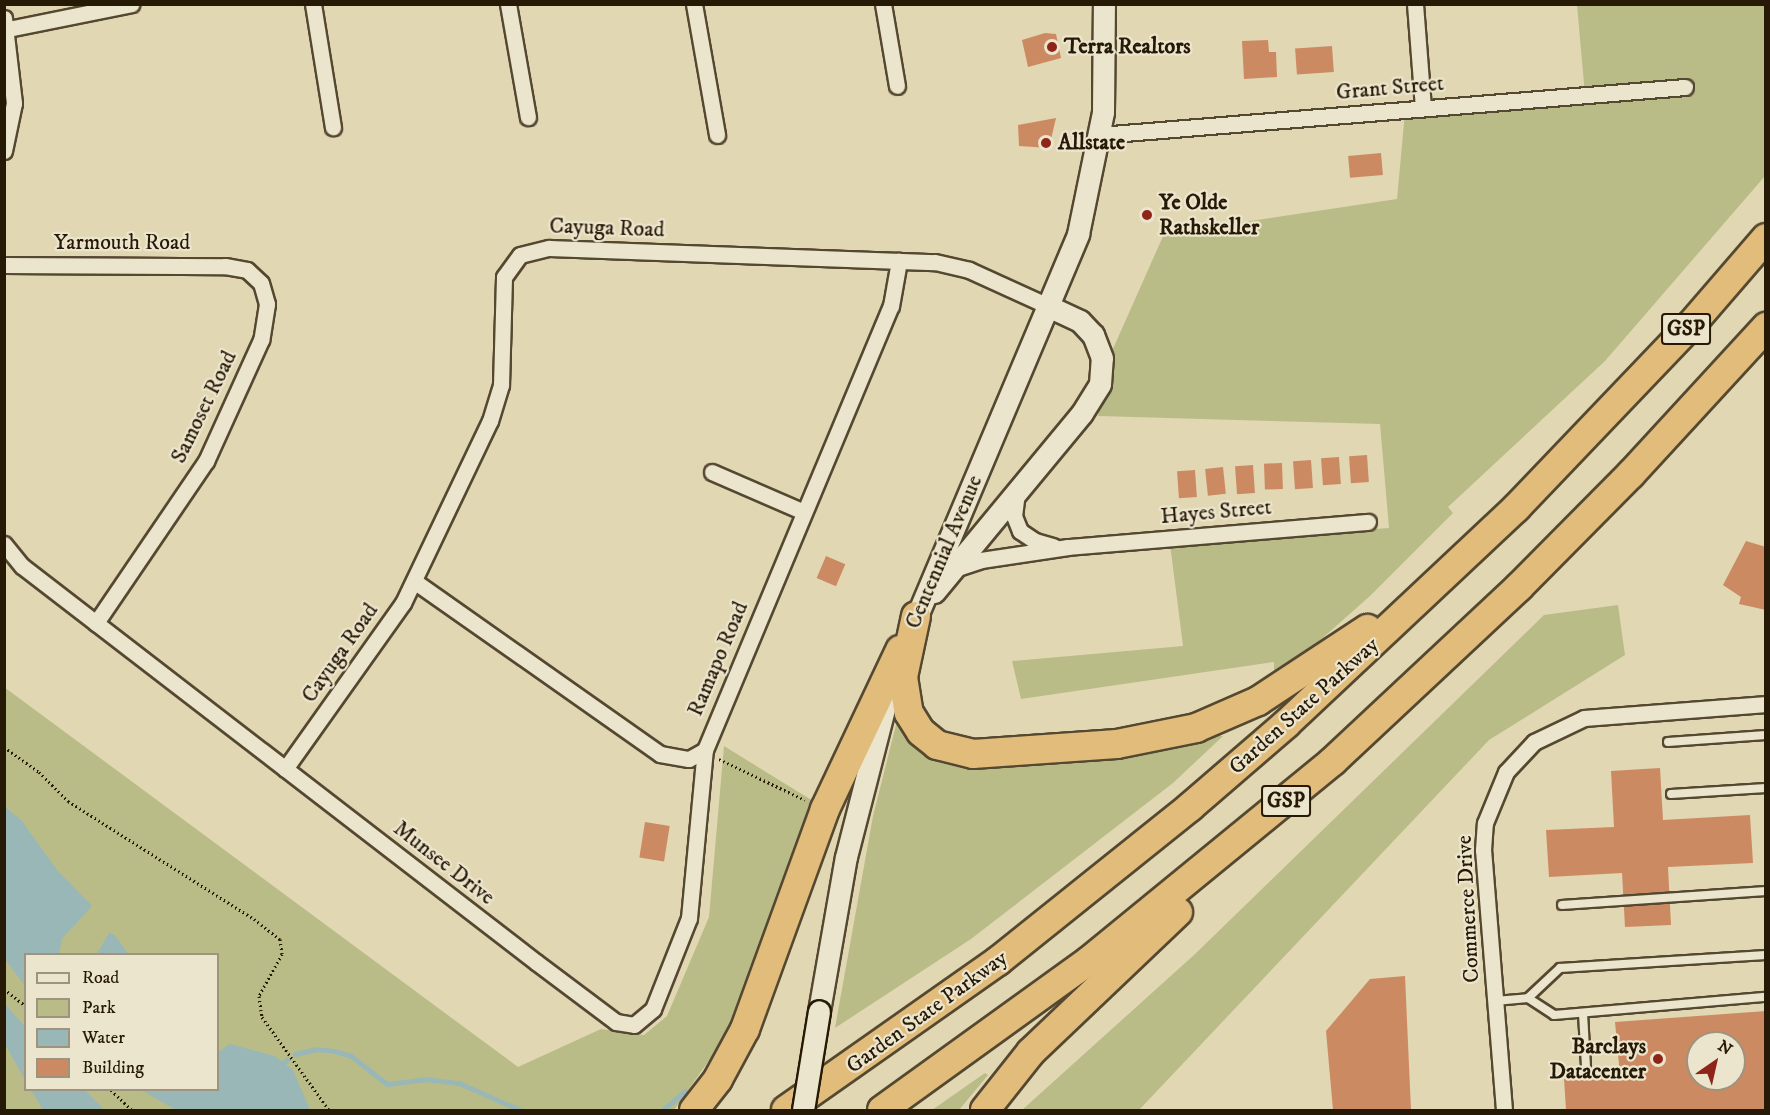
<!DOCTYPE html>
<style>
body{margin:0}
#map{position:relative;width:1770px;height:1115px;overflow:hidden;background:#e2d7b3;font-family:"IM FELL DW Pica",serif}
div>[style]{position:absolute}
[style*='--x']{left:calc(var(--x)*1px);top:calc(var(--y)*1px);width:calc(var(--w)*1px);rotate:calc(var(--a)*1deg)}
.green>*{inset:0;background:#babc88}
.water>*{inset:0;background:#99b7b7}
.stream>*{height:5px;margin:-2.5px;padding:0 2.5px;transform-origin:2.5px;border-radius:2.5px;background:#99b7b7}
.building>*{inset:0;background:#cc8a63;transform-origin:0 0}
.path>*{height:3px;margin-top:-1.5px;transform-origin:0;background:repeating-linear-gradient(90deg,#261906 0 1.5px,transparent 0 4.5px)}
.roads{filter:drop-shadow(2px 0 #554831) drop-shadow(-2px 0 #554831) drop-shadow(0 2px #554831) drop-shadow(0 -2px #554831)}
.lane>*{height:8px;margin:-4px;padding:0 4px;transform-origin:4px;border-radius:4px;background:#ece5ce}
.street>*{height:15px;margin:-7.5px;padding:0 7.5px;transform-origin:7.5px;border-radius:7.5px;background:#ece5ce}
.secondary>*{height:21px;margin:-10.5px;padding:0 10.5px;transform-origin:10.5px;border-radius:10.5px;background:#ece5ce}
.highway>*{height:28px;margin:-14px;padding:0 14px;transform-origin:14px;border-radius:14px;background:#e1bc7a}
.bridges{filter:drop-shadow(2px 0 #261906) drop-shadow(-2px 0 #261906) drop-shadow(0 2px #261906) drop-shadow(0 -2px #261906)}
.secondary-bridge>*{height:21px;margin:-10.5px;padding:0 10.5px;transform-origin:10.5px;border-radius:10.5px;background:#ece5ce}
.dots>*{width:16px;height:16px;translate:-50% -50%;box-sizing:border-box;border:3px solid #ece5ce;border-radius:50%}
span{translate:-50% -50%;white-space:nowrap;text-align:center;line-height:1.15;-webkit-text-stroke:4.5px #ece5ce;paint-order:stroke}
.shield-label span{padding:2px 4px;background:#ece5ce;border:2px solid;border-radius:4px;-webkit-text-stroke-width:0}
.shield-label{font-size:21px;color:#261906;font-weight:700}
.poi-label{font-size:22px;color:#261906;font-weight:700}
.left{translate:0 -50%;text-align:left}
.right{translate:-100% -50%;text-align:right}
.street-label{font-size:22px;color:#261906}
.frame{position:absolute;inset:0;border:6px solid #261906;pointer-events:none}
.legend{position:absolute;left:24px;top:953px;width:195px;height:138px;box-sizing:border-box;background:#ece5ce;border:2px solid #9d937e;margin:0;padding:8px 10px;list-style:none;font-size:18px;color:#261906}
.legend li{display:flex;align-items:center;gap:12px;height:30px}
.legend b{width:30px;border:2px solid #9d937e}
.north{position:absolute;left:1686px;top:1031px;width:60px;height:60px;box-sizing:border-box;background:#ece5ce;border:2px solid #9d937e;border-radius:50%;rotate:34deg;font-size:16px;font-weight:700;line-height:24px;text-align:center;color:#261906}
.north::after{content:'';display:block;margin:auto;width:21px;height:27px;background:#8f2418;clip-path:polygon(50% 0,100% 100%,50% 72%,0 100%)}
</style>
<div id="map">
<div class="green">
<div style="clip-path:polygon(1577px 5px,1765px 5px,1765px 176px,1605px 361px,1448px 507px,1453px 513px,1370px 596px,1274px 681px,1274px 662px,1021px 699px,1012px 661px,1183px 646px,1170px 544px,1389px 528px,1380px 424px,1098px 416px,1112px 351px,1164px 234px,1397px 199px,1405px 112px,1585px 95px)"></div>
<div style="clip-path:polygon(1618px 605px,1625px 655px,1489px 740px,1139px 1110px,1022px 1110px,1194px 955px,1544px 615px)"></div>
<div style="clip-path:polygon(evenodd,4px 687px,518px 1067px,601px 1029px,644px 1035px,667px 1016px,709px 917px,724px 746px,818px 804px,727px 1035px,674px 1110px,5px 1110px,4px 687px,26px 954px,218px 954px,218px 1090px,26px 1090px,26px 954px)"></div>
<div style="clip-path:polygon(898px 717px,947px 762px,988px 768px,1111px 753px,1197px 736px,1223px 736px,1173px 783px,971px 939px,835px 1028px,873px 816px)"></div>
<div style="clip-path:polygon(985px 1073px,988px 1075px,959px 1110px,932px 1110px)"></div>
</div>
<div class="water">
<div style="clip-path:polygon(4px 806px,22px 821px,57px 870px,92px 906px,62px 939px,59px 954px,26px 954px,25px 986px,5px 959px)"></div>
<div style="clip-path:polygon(109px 933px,115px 935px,128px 954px,97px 954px)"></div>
<div style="clip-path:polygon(5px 1004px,25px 1026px,25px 1080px,5px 1044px)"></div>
<div style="clip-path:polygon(230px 1044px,275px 1056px,293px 1070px,310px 1110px,176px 1110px,141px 1090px,218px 1090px,218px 1052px)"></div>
<div style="clip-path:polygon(31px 1090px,85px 1090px,104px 1110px,43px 1110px)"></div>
</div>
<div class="stream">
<div style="--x:295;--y:1054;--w:22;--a:-13"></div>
<div style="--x:316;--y:1049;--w:18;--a:6"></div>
<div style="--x:334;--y:1051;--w:18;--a:16"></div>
<div style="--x:351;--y:1056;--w:46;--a:37.9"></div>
<div style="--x:387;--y:1084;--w:38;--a:-7"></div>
<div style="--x:425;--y:1079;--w:34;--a:7"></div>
<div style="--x:459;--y:1083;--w:67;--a:23.9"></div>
<div style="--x:283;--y:1063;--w:6;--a:-39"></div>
<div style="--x:663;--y:1110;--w:29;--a:-41"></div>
</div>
<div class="building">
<div style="clip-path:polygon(1045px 33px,1056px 34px,1061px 58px,1028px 67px,1022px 40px)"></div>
<div style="clip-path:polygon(1268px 40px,1269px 52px,1276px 52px,1277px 77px,1244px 79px,1242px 41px)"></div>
<div style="left:1332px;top:46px;width:26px;height:37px;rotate:86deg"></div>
<div style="clip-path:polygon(1056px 118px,1049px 148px,1019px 146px,1018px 125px)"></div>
<div style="left:1381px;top:153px;width:22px;height:33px;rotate:85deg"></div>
<div style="left:1367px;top:455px;width:27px;height:18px;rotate:86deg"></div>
<div style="left:1339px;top:457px;width:27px;height:18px;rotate:86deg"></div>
<div style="left:1311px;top:460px;width:28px;height:18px;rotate:86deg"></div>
<div style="left:1282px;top:463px;width:26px;height:18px;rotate:88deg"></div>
<div style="left:1253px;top:465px;width:28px;height:18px;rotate:86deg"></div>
<div style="left:1223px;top:467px;width:27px;height:18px;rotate:84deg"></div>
<div style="left:1195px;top:470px;width:27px;height:18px;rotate:86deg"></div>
<div style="clip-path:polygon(1746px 541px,1766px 547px,1766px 610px,1739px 604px,1741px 597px,1723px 585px)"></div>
<div style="left:826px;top:556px;width:21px;height:24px;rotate:23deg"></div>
<div style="clip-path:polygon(1660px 768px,1663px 820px,1750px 815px,1753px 863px,1668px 867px,1671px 925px,1625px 927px,1622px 873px,1549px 877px,1546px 830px,1614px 827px,1611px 771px)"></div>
<div style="left:645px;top:822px;width:25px;height:36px;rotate:9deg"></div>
<div style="clip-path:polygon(1405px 976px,1411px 1110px,1333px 1110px,1326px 1031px,1370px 979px)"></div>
<div style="clip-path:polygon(evenodd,1766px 1011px,1766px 1110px,1566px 1110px,1564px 1079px,1620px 1075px,1615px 1022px,1766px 1011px,1698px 1043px,1734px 1043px,1734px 1079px,1698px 1079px,1698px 1043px)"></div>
</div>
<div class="path">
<div style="--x:4;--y:747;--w:43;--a:35.5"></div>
<div style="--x:39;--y:772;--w:41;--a:45"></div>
<div style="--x:68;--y:801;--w:220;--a:32.4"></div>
<div style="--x:254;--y:919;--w:33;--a:38"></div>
<div style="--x:280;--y:939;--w:15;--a:82"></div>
<div style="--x:282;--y:954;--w:48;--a:118.7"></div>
<div style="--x:259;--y:996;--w:21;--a:82"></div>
<div style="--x:262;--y:1017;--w:115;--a:54.2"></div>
<div style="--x:719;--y:759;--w:95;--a:25.5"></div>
<div style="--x:4;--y:989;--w:28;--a:38"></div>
<div style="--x:111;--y:1090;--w:29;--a:44"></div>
</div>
<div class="roads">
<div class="lane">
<div style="--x:1668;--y:742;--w:98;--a:-4.1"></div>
<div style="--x:1671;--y:794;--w:95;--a:-3.6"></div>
<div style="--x:1562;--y:905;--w:204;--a:-3.9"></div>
<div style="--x:1528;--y:998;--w:44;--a:-43.2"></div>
<div style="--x:1560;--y:968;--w:206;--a:-3.6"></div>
<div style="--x:1495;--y:1001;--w:33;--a:-5"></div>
<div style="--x:1528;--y:998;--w:31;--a:33"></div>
<div style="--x:1554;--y:1015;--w:213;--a:-4.9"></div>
<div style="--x:1583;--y:1013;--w:53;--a:86.8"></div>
</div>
<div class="street">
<div style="--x:313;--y:4;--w:125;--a:80.8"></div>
<div style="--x:508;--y:4;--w:115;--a:80"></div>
<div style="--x:694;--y:4;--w:133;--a:80"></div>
<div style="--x:883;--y:4;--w:83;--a:80.3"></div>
<div style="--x:1415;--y:4;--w:104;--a:85.6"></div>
<div style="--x:4;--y:18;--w:86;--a:83.3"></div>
<div style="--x:14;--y:103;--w:49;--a:101.8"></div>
<div style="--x:8;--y:29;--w:126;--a:-11.4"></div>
<div style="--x:1100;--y:135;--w:587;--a:-4.69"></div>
<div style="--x:4;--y:265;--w:221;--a:0.3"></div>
<div style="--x:225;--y:266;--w:22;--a:10"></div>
<div style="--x:247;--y:270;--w:19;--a:43"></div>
<div style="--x:261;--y:283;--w:22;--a:74"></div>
<div style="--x:267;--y:304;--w:36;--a:99"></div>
<div style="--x:261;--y:340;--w:133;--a:114.4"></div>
<div style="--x:206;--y:461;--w:196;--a:124.2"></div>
<div style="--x:712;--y:472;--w:100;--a:23.5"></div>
<div style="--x:1017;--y:492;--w:24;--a:97"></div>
<div style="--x:1014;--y:516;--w:16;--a:68"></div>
<div style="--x:1020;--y:531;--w:18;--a:34"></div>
<div style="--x:1035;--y:541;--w:19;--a:16"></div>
<div style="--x:4;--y:544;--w:28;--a:51"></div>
<div style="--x:22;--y:566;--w:649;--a:37.61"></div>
<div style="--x:536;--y:962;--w:100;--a:36.9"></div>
<div style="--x:616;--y:1022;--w:18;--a:9"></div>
<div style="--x:634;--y:1025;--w:25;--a:-40"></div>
<div style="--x:653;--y:1009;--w:98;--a:-68.4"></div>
<div style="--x:689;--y:918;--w:169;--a:-84.6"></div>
<div style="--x:705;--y:750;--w:481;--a:-67.3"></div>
<div style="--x:891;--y:306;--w:46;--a:-79.9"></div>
<div style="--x:954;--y:569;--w:28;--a:-18"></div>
<div style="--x:981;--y:560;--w:88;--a:-8.5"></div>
<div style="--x:1068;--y:547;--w:301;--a:-4.8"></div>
<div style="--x:414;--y:581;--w:301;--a:35.1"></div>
<div style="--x:660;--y:754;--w:29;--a:10"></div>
<div style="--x:689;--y:759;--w:18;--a:-29"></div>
<div style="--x:285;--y:769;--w:204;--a:-54.6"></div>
<div style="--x:403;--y:603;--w:202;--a:-64.5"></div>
<div style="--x:490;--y:421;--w:38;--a:-73"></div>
<div style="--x:501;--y:385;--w:108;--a:-88.4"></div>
<div style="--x:504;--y:277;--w:27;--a:-54"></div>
<div style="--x:520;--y:255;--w:30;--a:-14"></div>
<div style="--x:549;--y:248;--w:386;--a:2.1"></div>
<div style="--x:935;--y:262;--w:35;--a:13"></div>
<div style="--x:969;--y:270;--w:87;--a:24.5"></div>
<div style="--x:1504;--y:1110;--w:261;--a:-94.6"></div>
<div style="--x:1483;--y:850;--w:27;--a:-86"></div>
<div style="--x:1485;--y:823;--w:55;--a:-67.6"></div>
<div style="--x:1506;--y:772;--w:41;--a:-47"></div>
<div style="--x:1534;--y:742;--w:55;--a:-25.6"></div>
<div style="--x:1584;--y:718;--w:183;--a:-4.4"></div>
</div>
<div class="secondary">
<div style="--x:934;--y:592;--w:232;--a:-50.4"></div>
<div style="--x:1082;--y:413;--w:34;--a:-58"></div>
<div style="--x:1100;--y:384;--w:26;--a:-86"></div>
<div style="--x:1102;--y:358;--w:25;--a:-111"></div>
<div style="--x:1093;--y:335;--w:19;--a:-133"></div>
<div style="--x:1080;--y:321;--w:35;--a:-155"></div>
<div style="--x:911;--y:630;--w:430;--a:-67.1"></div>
<div style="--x:1078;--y:234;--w:125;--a:-78.4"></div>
<div style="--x:1103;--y:112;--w:108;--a:-89.5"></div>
<div style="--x:819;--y:1011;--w:156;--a:-80.1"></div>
<div style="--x:846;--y:857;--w:157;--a:-75.6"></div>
</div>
<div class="highway">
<div style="--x:916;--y:616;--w:62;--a:102"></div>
<div style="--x:903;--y:677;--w:36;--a:81"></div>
<div style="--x:909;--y:713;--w:22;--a:58"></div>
<div style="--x:921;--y:732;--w:21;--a:39"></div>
<div style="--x:937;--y:745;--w:37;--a:14"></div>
<div style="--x:973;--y:754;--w:144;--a:-4"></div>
<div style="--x:1117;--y:744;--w:81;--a:-11.4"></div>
<div style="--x:1196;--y:728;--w:68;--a:-23.5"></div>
<div style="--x:1258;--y:701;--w:131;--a:-33.4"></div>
<div style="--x:694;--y:1110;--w:39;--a:-52"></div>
<div style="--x:718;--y:1079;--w:57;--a:-61.6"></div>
<div style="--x:745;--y:1029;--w:234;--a:-70"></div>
<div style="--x:825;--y:809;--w:176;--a:-64.7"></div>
<div style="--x:786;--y:1110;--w:259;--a:-35.1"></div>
<div style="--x:998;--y:961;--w:246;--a:-38.7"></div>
<div style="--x:1190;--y:807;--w:127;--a:-40.8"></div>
<div style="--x:1286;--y:724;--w:316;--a:-43.2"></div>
<div style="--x:1516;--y:508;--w:252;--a:-46.3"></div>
<div style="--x:1690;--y:326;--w:116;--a:-49.2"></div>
<div style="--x:882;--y:1110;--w:256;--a:-35.8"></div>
<div style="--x:1090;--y:960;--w:314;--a:-39.3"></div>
<div style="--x:1333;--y:761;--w:255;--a:-43.1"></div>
<div style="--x:1519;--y:587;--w:159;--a:-45.3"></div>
<div style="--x:1631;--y:474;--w:200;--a:-47.4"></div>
<div style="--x:985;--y:1110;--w:74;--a:-51.6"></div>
<div style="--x:1031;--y:1052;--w:203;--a:-43.6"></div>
</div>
</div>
<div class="bridges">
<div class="secondary-bridge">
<div style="--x:803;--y:1110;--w:100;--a:-80.8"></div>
</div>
</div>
<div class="dots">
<div style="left:1052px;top:47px;background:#8f2418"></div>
<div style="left:1046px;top:143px;background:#8f2418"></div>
<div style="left:1147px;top:215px;background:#8f2418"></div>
<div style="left:1658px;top:1059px;background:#8f2418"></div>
</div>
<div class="shield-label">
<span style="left:1686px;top:329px">GSP</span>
<span style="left:1286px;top:801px">GSP</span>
</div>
<div class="poi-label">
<span class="left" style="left:1064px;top:47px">Terra Realtors</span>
<span class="left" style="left:1058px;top:143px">Allstate</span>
<span class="left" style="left:1159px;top:215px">Ye Olde<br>Rathskeller</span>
<span class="right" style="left:1646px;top:1059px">Barclays<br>Datacenter</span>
</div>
<div class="street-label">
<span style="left:1390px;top:88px;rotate:-5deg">Grant Street</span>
<span style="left:607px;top:228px;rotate:2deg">Cayuga Road</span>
<span style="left:122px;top:243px">Yarmouth Road</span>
<span style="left:204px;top:407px;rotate:-64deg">Samoset Road</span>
<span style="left:1216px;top:512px;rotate:-5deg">Hayes Street</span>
<span style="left:944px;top:552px;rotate:-67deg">Centennial Avenue</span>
<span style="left:340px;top:653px;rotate:-55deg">Cayuga Road</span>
<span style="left:718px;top:659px;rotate:-67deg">Ramapo Road</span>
<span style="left:1304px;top:706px;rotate:-42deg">Garden State Parkway</span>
<span style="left:444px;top:863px;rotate:38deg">Munsee Drive</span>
<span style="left:1468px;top:909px;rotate:-93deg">Commerce Drive</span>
<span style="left:927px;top:1012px;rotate:-36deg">Garden State Parkway</span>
</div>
<div class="frame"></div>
<ul class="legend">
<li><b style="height:8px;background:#ece5ce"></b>Road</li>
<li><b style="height:16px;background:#babc88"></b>Park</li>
<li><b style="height:16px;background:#99b7b7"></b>Water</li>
<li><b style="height:16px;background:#cc8a63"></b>Building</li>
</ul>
<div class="north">N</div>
</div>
